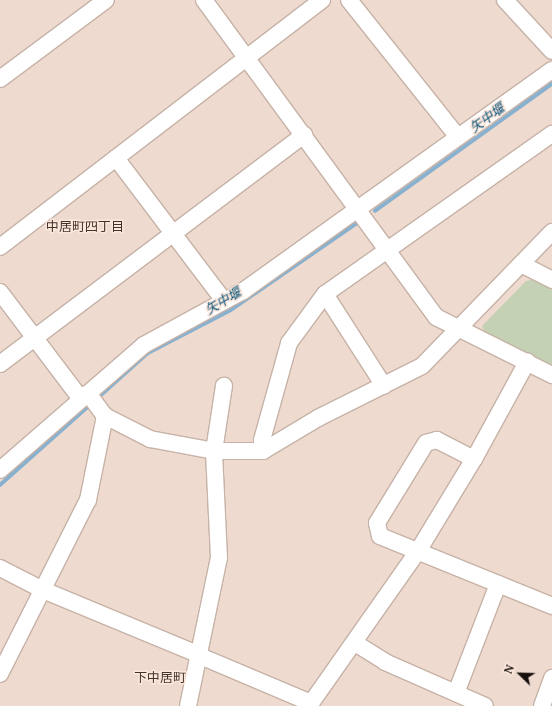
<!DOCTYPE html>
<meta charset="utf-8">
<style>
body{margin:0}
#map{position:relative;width:552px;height:706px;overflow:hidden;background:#efdacf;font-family:"Noto Serif","Noto Sans JP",serif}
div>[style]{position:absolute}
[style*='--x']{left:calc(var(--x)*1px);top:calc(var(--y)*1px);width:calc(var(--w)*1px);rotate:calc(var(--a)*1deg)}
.green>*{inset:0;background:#c4d1b4}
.stream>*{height:3.5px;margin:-1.75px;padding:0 1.75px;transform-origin:1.75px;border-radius:1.75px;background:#87b1ce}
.roads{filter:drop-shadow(1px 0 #c6b2a7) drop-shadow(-1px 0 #c6b2a7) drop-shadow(0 1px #c6b2a7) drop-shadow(0 -1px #c6b2a7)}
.minor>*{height:16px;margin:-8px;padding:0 8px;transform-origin:8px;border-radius:8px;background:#fff}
span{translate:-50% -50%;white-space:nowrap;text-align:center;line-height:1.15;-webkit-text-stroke:3px #fce7dc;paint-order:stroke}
.water-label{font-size:13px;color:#055379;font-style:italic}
.neighbourhood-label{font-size:13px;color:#43322a}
.north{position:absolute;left:500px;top:654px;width:40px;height:40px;-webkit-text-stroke:3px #fce7dc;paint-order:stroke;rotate:293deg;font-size:11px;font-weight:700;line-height:16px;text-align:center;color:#160f0b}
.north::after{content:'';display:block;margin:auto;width:14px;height:18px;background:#160f0b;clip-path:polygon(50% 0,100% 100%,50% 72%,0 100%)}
</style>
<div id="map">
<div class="green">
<div style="clip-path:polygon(536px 279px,552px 288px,552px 368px,485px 334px,482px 326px,526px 281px)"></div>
</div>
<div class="stream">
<div style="--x:375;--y:211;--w:218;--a:-35.7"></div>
<div style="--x:101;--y:395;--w:63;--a:-41.8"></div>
<div style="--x:148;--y:353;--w:93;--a:-27.4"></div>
<div style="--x:231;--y:310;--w:153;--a:-34.6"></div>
<div style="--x:0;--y:485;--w:122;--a:-41.7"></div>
</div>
<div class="roads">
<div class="minor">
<div style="--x:204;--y:0;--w:393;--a:53.8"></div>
<div style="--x:436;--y:317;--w:130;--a:26.6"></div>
<div style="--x:349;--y:0;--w:175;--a:51.5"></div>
<div style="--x:505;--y:0;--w:69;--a:47.3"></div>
<div style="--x:0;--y:79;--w:132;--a:-36.7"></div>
<div style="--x:116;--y:158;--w:179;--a:52.9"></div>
<div style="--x:0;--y:247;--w:406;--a:-37.5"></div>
<div style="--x:521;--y:264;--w:35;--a:27"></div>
<div style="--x:0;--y:292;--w:134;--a:52.9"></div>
<div style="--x:325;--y:294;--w:109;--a:57.3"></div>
<div style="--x:0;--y:364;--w:381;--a:-37"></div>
<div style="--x:88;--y:393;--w:29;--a:54"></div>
<div style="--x:105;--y:416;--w:51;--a:27.1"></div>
<div style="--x:150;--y:439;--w:65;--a:10.6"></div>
<div style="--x:214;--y:451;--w:49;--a:0"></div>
<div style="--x:263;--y:451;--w:64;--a:-31"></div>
<div style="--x:318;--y:418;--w:116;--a:-26.6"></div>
<div style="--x:422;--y:366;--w:187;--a:-45.9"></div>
<div style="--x:263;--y:451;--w:11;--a:-95"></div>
<div style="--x:262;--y:440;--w:101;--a:-74.4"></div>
<div style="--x:289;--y:343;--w:61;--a:-53.7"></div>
<div style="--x:325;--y:294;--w:278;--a:-35.2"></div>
<div style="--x:474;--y:459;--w:42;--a:-152.8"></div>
<div style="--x:437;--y:440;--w:11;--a:165"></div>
<div style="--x:426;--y:443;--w:94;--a:121.5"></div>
<div style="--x:377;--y:523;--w:13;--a:77"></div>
<div style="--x:380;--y:536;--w:186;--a:22.1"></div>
<div style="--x:0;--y:470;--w:191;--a:-41"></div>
<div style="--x:144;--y:345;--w:113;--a:-28.6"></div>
<div style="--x:243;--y:291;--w:380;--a:-35.6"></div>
<div style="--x:0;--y:568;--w:48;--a:27.1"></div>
<div style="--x:43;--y:590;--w:170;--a:22.5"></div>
<div style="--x:355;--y:643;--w:36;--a:32"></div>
<div style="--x:385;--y:662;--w:109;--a:23.7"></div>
<div style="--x:200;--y:656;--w:121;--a:22.9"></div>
<div style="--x:0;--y:674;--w:195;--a:-63.2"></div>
<div style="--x:88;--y:500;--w:86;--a:-78.6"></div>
<div style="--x:456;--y:693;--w:117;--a:-68.9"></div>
<div style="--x:188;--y:706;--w:151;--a:-78.2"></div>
<div style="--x:219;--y:558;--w:107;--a:-92.7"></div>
<div style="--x:214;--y:451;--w:66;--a:-81.3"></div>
<div style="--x:309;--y:706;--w:189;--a:-54.9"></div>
<div style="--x:418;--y:551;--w:108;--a:-58.7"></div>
<div style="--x:474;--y:459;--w:111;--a:-61.3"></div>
<div style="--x:542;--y:706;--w:30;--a:-70"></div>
</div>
</div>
<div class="water-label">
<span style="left:487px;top:118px;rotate:-36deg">矢中堰</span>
<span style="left:223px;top:301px;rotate:-31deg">矢中堰</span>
</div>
<div class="neighbourhood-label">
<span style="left:85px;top:226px">中居町四丁目</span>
<span style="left:160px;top:677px">下中居町</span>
</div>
<div class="north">N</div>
</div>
